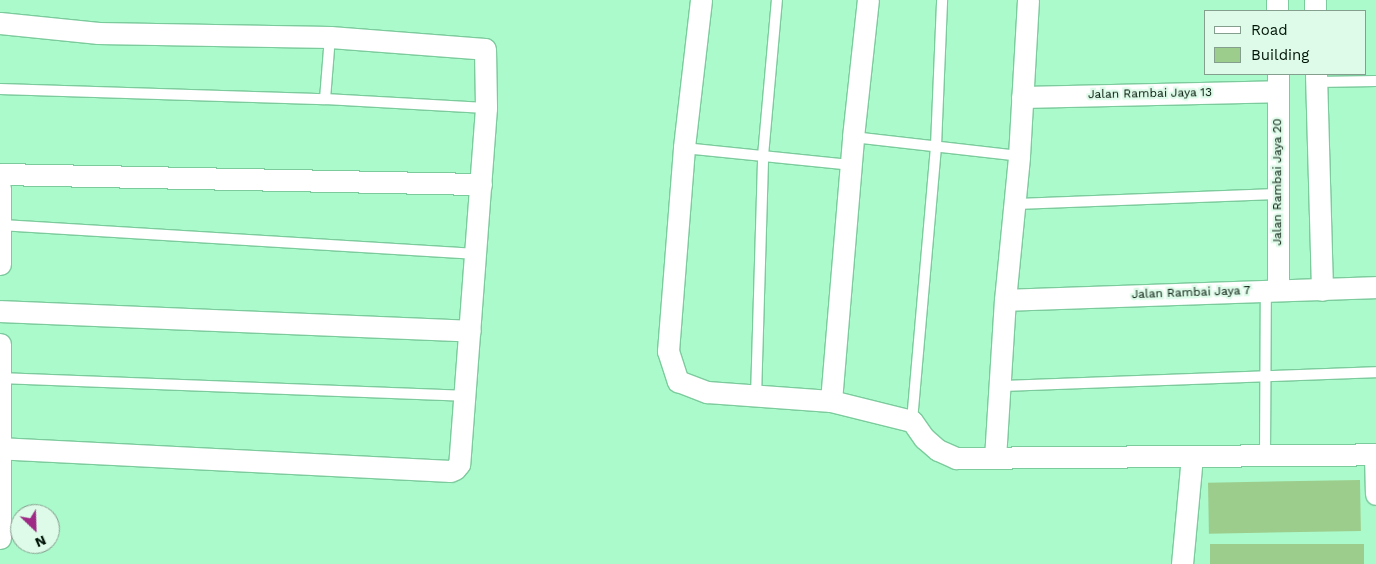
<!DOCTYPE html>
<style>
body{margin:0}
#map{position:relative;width:1376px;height:564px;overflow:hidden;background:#aafacb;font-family:"Work Sans",sans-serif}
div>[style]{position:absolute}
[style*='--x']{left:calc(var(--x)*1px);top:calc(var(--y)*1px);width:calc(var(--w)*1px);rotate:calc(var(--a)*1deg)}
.building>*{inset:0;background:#9dcd8c;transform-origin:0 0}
.roads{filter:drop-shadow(1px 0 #7ccb9d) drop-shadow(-1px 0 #7ccb9d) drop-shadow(0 1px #7ccb9d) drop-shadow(0 -1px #7ccb9d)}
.service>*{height:10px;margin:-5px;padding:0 5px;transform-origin:5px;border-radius:5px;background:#fff}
.minor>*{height:21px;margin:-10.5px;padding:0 10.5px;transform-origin:10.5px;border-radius:10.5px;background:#fff}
span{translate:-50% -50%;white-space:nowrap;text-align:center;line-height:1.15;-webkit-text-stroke:4.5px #ddfbe8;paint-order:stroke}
.street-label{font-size:12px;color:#001407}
.legend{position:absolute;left:1204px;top:10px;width:162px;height:65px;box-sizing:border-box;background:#ddfbe8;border:1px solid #859f8e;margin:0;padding:6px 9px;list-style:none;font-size:15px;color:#001407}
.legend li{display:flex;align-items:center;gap:10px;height:25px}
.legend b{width:25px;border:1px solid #859f8e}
.north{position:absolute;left:10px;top:504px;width:50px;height:50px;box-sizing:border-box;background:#ddfbe8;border:1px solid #859f8e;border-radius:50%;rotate:156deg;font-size:14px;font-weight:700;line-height:20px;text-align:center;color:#001407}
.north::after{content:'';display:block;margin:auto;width:18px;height:22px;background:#9e2a86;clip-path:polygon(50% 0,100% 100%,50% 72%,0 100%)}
</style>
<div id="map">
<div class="building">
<div style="left:1360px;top:480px;width:51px;height:152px;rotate:89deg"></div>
<div style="left:1210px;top:544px;width:154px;height:20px"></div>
</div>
<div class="roads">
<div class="service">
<div style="--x:1316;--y:82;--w:60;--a:-1"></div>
<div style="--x:0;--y:89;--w:325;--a:1.8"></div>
<div style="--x:325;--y:99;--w:161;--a:3.2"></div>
<div style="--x:325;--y:99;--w:62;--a:-85.4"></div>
<div style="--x:853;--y:137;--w:167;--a:6.5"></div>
<div style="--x:684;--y:148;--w:167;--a:5.8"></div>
<div style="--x:1015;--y:204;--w:263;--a:-2.2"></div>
<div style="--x:1;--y:225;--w:476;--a:3.5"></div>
<div style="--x:1;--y:378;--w:464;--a:2.2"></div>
<div style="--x:1001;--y:386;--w:375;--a:-2.1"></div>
<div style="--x:756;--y:397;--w:241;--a:-88.3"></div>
<div style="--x:763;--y:156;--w:157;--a:-84.9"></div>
<div style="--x:912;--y:421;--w:276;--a:-85"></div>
<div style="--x:936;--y:146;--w:146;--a:-87.6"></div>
<div style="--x:1265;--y:455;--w:164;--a:-89.7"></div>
</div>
<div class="minor">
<div style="--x:701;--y:0;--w:149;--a:96.6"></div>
<div style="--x:684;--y:148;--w:204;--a:94.5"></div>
<div style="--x:668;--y:351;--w:32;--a:72"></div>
<div style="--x:678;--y:381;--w:31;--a:21"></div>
<div style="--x:707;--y:392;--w:124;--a:4.2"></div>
<div style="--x:831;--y:401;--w:83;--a:13.9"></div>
<div style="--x:912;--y:421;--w:21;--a:55"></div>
<div style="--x:924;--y:438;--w:18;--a:41"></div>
<div style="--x:938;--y:450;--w:20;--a:24"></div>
<div style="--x:956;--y:458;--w:420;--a:-0.5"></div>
<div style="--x:1277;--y:0;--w:11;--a:90"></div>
<div style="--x:1315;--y:0;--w:11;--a:90"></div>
<div style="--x:0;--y:23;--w:99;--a:5.8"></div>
<div style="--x:98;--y:33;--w:232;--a:1"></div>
<div style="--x:330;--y:37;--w:155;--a:4.4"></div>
<div style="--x:485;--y:49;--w:59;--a:89"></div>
<div style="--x:486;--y:108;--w:357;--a:94.3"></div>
<div style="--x:459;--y:464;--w:6;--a:129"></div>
<div style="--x:455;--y:469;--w:5;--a:158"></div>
<div style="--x:450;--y:471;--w:451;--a:-177.1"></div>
<div style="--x:1278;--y:74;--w:216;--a:90"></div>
<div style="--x:1316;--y:74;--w:216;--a:88.4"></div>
<div style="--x:1022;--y:97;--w:256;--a:-1.3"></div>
<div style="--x:0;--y:174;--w:481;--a:1.2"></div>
<div style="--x:0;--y:188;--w:76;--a:90"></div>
<div style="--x:1005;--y:300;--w:371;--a:-2"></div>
<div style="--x:0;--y:311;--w:470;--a:2.4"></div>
<div style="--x:0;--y:344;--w:194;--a:90"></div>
<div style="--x:831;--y:401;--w:265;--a:-85.2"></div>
<div style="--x:853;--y:137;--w:138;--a:-83.8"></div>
<div style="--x:1375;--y:454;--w:40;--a:88.6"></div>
<div style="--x:995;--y:458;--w:158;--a:-86.4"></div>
<div style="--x:1005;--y:300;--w:145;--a:-84.4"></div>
<div style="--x:1019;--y:156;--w:156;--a:-86.7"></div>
<div style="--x:1182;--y:564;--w:108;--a:-84.7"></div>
</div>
</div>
<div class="street-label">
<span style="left:1150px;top:94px;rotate:-1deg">Jalan Rambai Jaya 13</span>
<span style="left:1278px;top:182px;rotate:-90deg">Jalan Rambai Jaya 20</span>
<span style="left:1191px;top:293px;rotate:-2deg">Jalan Rambai Jaya 7</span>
</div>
<ul class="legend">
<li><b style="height:6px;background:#fff"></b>Road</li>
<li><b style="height:14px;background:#9dcd8c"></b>Building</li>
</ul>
<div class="north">N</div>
</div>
